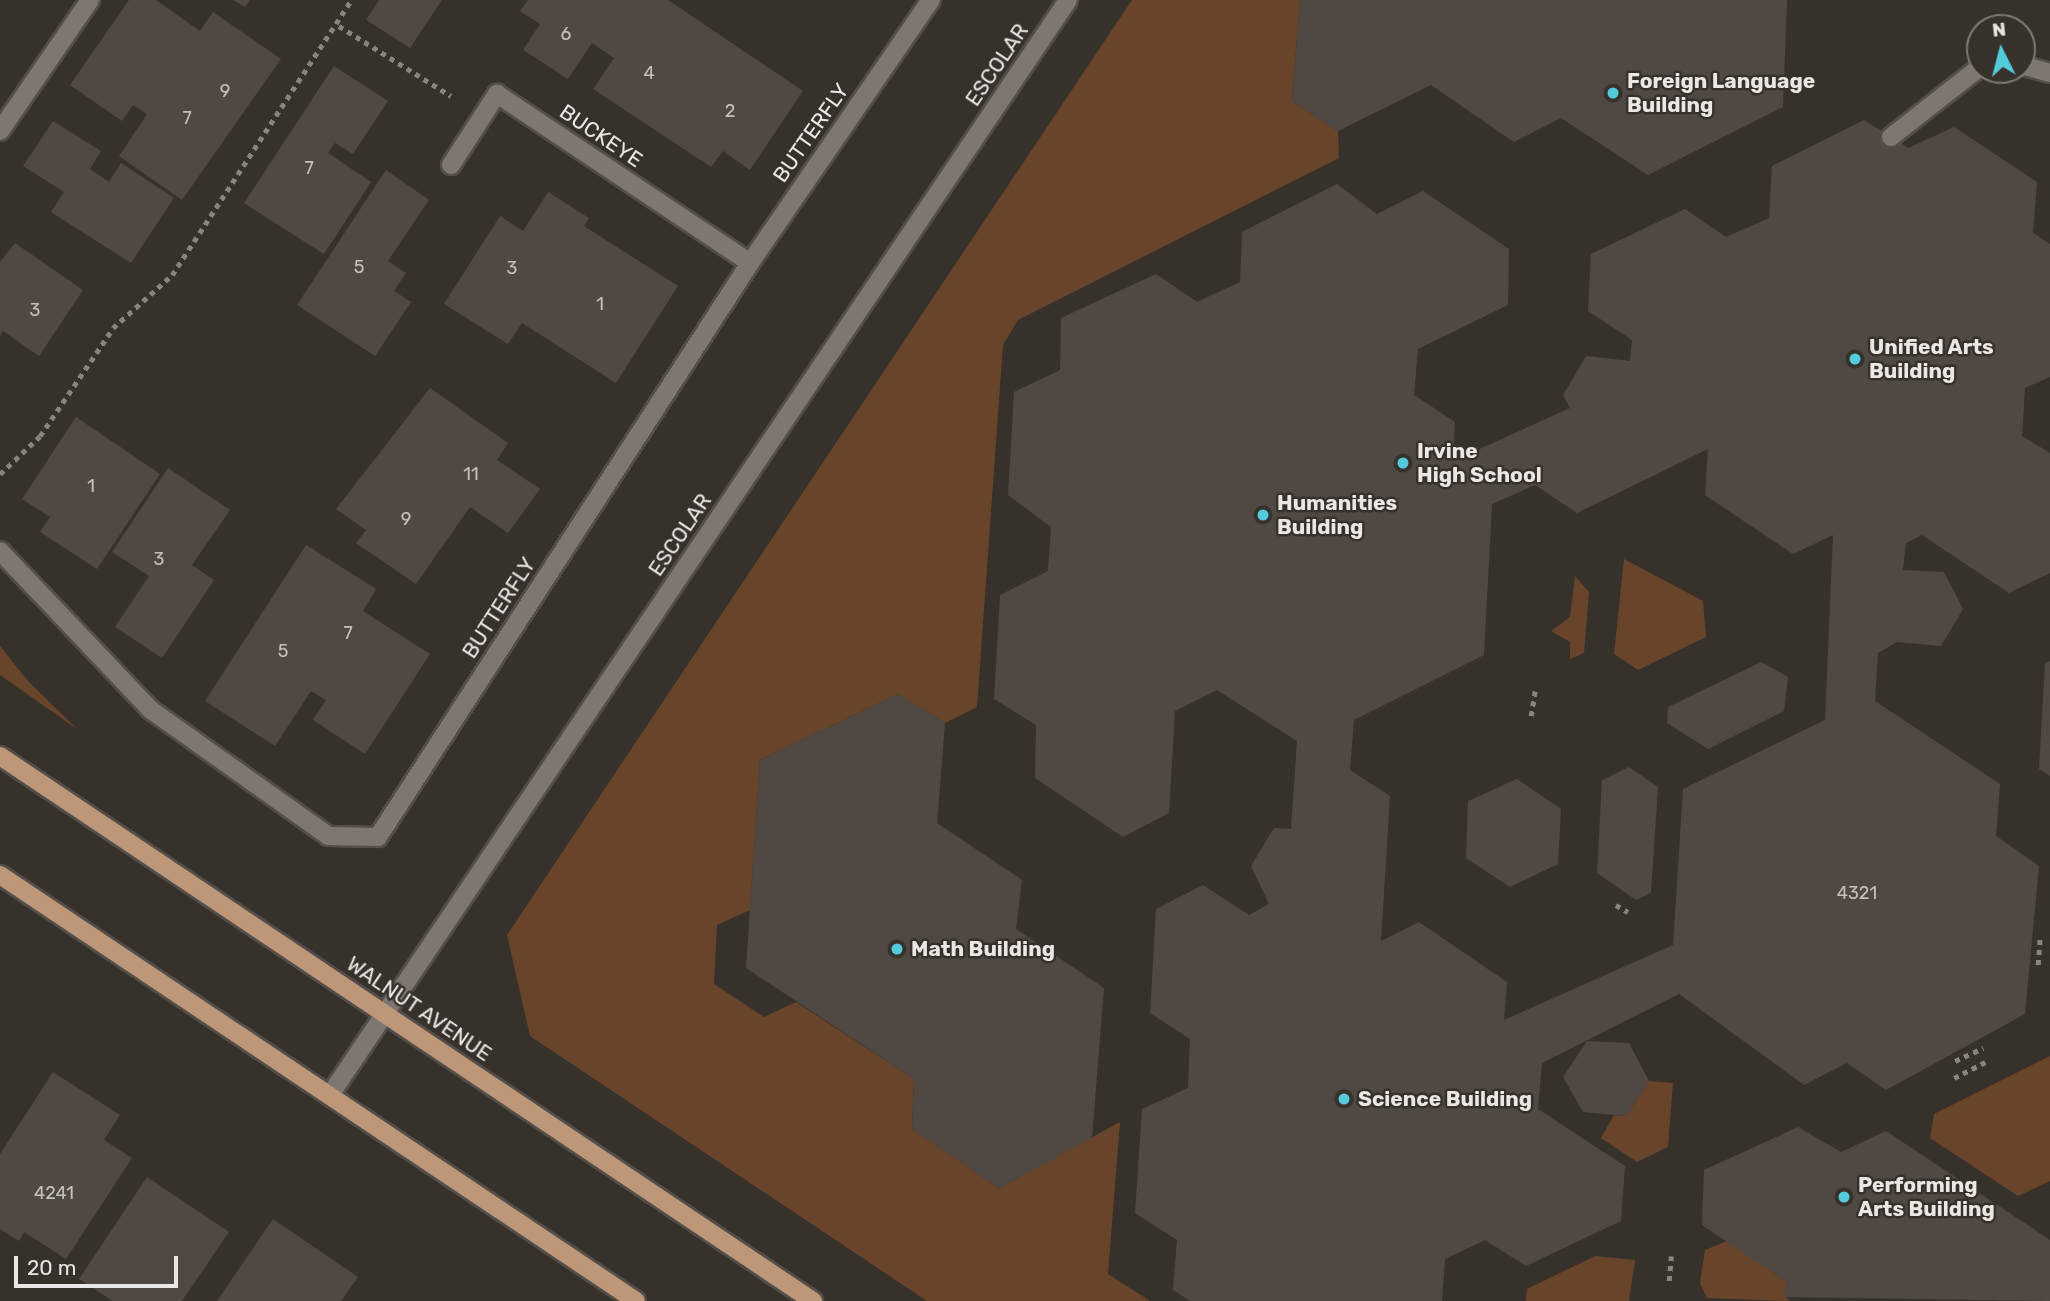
<!DOCTYPE html>
<style>
body{margin:0}
#map{position:relative;width:2050px;height:1301px;overflow:hidden;background:#37312c;font-family:Rubik,sans-serif}
div>[style]{position:absolute}
[style*='--x']{left:calc(var(--x)*1px);top:calc(var(--y)*1px);width:calc(var(--w)*1px);rotate:calc(var(--a)*1deg)}
.green>*{inset:0;background:#68452a}
.building>*{inset:0;background:#504943}
.path>*{height:4.5px;margin-top:-2.25px;transform-origin:0;background:repeating-linear-gradient(90deg,#898480 0 5px,transparent 0 10px)}
.roads{filter:drop-shadow(2px 0 #534e4a) drop-shadow(-2px 0 #534e4a) drop-shadow(0 2px #534e4a) drop-shadow(0 -2px #534e4a)}
.minor>*{height:18px;margin:-9px;padding:0 9px;transform-origin:9px;border-radius:9px;background:#7e7671}
.major>*{height:18px;margin:-9px;padding:0 9px;transform-origin:9px;border-radius:9px;background:#be9678}
.dots>*{width:19px;height:19px;translate:-50% -50%;box-sizing:border-box;border:4px solid #37312c;border-radius:50%}
span{translate:-50% -50%;white-space:nowrap;text-align:center;line-height:1.15;-webkit-text-stroke:5px #37312c;paint-order:stroke}
.number-label{font-size:18px;color:#c4c0bc}
.number-label span{-webkit-text-stroke-width:0}
.street-label{font-size:21px;color:#ebe7e4}
.poi-label{font-size:21px;color:#ebe7e4;font-weight:700}
.left{translate:0 -50%;text-align:left}
.north{position:absolute;left:1966px;top:14px;width:70px;height:70px;box-sizing:border-box;background:#37312c;border:2px solid #7f7a76;border-radius:50%;rotate:354deg;font-size:19px;font-weight:700;line-height:28px;text-align:center;color:#ebe7e4}
.north::after{content:'';display:block;margin:auto;width:24px;height:32px;background:#53cbdc;clip-path:polygon(50% 0,100% 100%,50% 72%,0 100%)}
.scale{position:absolute;left:14px;top:1256px;width:164px;height:32px;box-sizing:border-box;border:4px solid #ebe7e4;border-top:0;padding-left:9px;font-size:21px;line-height:24px;white-space:nowrap;color:#ebe7e4;-webkit-text-stroke:5px #37312c;paint-order:stroke}
</style>
<div id="map">
<div class="green">
<div style="clip-path:polygon(1132px 0,1300px 0,1292px 101px,1338px 131px,1339px 158px,1018px 320px,1003px 345px,977px 707px,945px 723px,898px 694px,760px 760px,750px 910px,717px 925px,714px 984px,764px 1017px,796px 1002px,914px 1079px,912px 1129px,999px 1188px,1120px 1122px,1108px 1274px,1150px 1301px,927px 1301px,530px 1036px,507px 935px)"></div>
<div style="clip-path:polygon(1624px 559px,1703px 601px,1706px 637px,1638px 670px,1614px 654px)"></div>
<div style="clip-path:polygon(1575px 576px,1589px 592px,1584px 653px,1570px 659px,1570px 642px,1551px 631px,1570px 617px)"></div>
<div style="clip-path:polygon(0 646px,28px 681px,77px 729px,0 675px)"></div>
<div style="clip-path:polygon(2050px 1056px,2050px 1181px,2018px 1196px,1930px 1138px,1934px 1114px)"></div>
<div style="clip-path:polygon(1649px 1081px,1673px 1083px,1668px 1147px,1637px 1162px,1601px 1138px,1614px 1115px,1626px 1116px)"></div>
<div style="clip-path:polygon(1727px 1241px,1788px 1283px,1784px 1296px,1790px 1301px,1707px 1298px,1700px 1283px,1705px 1250px)"></div>
<div style="clip-path:polygon(1595px 1256px,1635px 1260px,1629px 1301px,1526px 1301px,1527px 1289px)"></div>
</div>
<div class="building">
<div style="clip-path:polygon(129px 0,156px 0,200px 31px,213px 12px,281px 59px,182px 200px,119px 156px,147px 114px,133px 105px,122px 121px,70px 85px)"></div>
<div style="clip-path:polygon(233px 0,250px 0,245px 7px)"></div>
<div style="clip-path:polygon(379px 0,442px 0,410px 48px,366px 20px)"></div>
<div style="clip-path:polygon(528px 0,668px 0,803px 91px,750px 170px,723px 151px,711px 167px,593px 89px,614px 58px,592px 43px,568px 79px,523px 50px,540px 24px,520px 11px)"></div>
<div style="clip-path:polygon(1300px 0,1787px 0,1783px 107px,1648px 175px,1561px 118px,1514px 142px,1431px 85px,1338px 131px,1292px 101px)"></div>
<div style="clip-path:polygon(334px 66px,388px 101px,353px 154px,335px 143px,328px 153px,371px 182px,324px 254px,244px 203px)"></div>
<div style="clip-path:polygon(evenodd,1864px 120px,1908px 148px,1954px 127px,2037px 182px,2033px 233px,2050px 244px,2050px 377px,2025px 388px,2022px 436px,2050px 453px,2050px 573px,2009px 593px,1922px 535px,1906px 543px,1903px 570px,1944px 572px,1963px 609px,1941px 646px,1897px 642px,1878px 653px,1875px 701px,2000px 784px,1996px 836px,2039px 866px,2025px 1014px,1886px 1090px,1847px 1063px,1804px 1085px,1679px 994px,1542px 1063px,1538px 1109px,1625px 1166px,1621px 1221px,1526px 1266px,1485px 1240px,1445px 1259px,1442px 1301px,1190px 1301px,1173px 1290px,1177px 1240px,1135px 1213px,1142px 1109px,1188px 1088px,1190px 1039px,1150px 1013px,1156px 909px,1203px 885px,1249px 915px,1269px 904px,1251px 866px,1274px 828px,1291px 829px,1297px 741px,1217px 690px,1175px 711px,1169px 813px,1123px 837px,1035px 778px,1036px 725px,994px 699px,1000px 595px,1048px 571px,1051px 527px,1008px 495px,1014px 392px,1060px 370px,1061px 318px,1156px 274px,1197px 302px,1240px 282px,1242px 232px,1337px 184px,1377px 214px,1423px 191px,1509px 249px,1508px 305px,1418px 349px,1414px 395px,1455px 422px,1453px 461px,1570px 408px,1563px 395px,1586px 356px,1630px 361px,1632px 340px,1588px 311px,1591px 254px,1685px 209px,1726px 237px,1769px 218px,1772px 166px,1864px 120px,1708px 449px,1705px 495px,1793px 554px,1833px 535px,1825px 720px,1683px 789px,1673px 945px,1504px 1020px,1507px 982px,1419px 922px,1381px 941px,1390px 796px,1350px 770px,1354px 720px,1484px 655px,1492px 504px,1535px 485px,1577px 513px,1708px 449px)"></div>
<div style="clip-path:polygon(53px 121px,101px 151px,90px 169px,109px 182px,121px 163px,174px 198px,131px 263px,51px 212px,64px 192px,23px 166px)"></div>
<div style="clip-path:polygon(386px 170px,429px 200px,388px 261px,406px 273px,394px 291px,411px 302px,375px 356px,297px 305px)"></div>
<div style="clip-path:polygon(548px 192px,589px 218px,584px 226px,678px 286px,616px 383px,522px 323px,508px 344px,444px 304px,500px 216px,523px 231px)"></div>
<div style="clip-path:polygon(15px 243px,83px 290px,39px 356px,3px 331px,0 336px,0 262px)"></div>
<div style="clip-path:polygon(430px 388px,508px 443px,497px 460px,540px 489px,508px 533px,470px 507px,416px 584px,356px 543px,366px 530px,336px 509px)"></div>
<div style="clip-path:polygon(76px 417px,160px 474px,97px 569px,40px 532px,50px 517px,22px 499px)"></div>
<div style="clip-path:polygon(168px 468px,230px 510px,192px 565px,214px 580px,162px 658px,115px 627px,149px 576px,112px 552px)"></div>
<div style="clip-path:polygon(306px 545px,376px 589px,363px 611px,430px 654px,365px 754px,313px 720px,326px 700px,311px 691px,275px 746px,205px 701px)"></div>
<div style="clip-path:polygon(2050px 661px,2050px 776px,2039px 769px,2045px 663px)"></div>
<div style="clip-path:polygon(1761px 662px,1788px 677px,1784px 711px,1708px 749px,1667px 723px,1668px 707px)"></div>
<div style="clip-path:polygon(898px 694px,945px 723px,937px 823px,1022px 880px,1016px 929px,1104px 988px,1092px 1138px,999px 1188px,912px 1129px,914px 1079px,746px 968px,760px 760px)"></div>
<div style="clip-path:polygon(1629px 767px,1658px 787px,1651px 893px,1636px 900px,1597px 873px,1602px 780px)"></div>
<div style="clip-path:polygon(1517px 779px,1561px 809px,1558px 864px,1510px 887px,1466px 858px,1468px 801px)"></div>
<div style="clip-path:polygon(1587px 1041px,1629px 1043px,1649px 1081px,1626px 1116px,1583px 1112px,1563px 1077px)"></div>
<div style="clip-path:polygon(53px 1072px,120px 1115px,104px 1140px,132px 1158px,66px 1259px,24px 1232px,19px 1241px,0 1229px,0 1154px)"></div>
<div style="clip-path:polygon(1798px 1127px,1841px 1152px,1886px 1131px,2050px 1240px,2050px 1301px,1783px 1297px,1788px 1283px,1702px 1225px,1704px 1170px)"></div>
<div style="clip-path:polygon(147px 1177px,229px 1232px,182px 1301px,113px 1301px,79px 1279px)"></div>
<div style="clip-path:polygon(273px 1219px,358px 1277px,341px 1301px,217px 1301px)"></div>
</div>
<div class="path">
<div style="--x:339;--y:26;--w:132;--a:32"></div>
<div style="--x:0;--y:474;--w:55;--a:-43.5"></div>
<div style="--x:40;--y:436;--w:130;--a:-55.9"></div>
<div style="--x:113;--y:328;--w:79;--a:-41.9"></div>
<div style="--x:172;--y:275;--w:328;--a:-56.9"></div>
<div style="--x:1531;--y:716;--w:26;--a:-81"></div>
<div style="--x:1616;--y:905;--w:14;--a:30"></div>
<div style="--x:2038;--y:965;--w:28;--a:-86"></div>
<div style="--x:1955;--y:1061;--w:31;--a:-25"></div>
<div style="--x:1954;--y:1078;--w:39;--a:-27"></div>
<div style="--x:1669;--y:1281;--w:25;--a:-85"></div>
</div>
<div class="roads">
<div class="minor">
<div style="--x:2022;--y:65;--w:29;--a:16"></div>
<div style="--x:0;--y:131;--w:159;--a:-55.5"></div>
<div style="--x:1891;--y:137;--w:113;--a:-38.2"></div>
<div style="--x:451;--y:165;--w:85;--a:-57.1"></div>
<div style="--x:497;--y:94;--w:304;--a:33.7"></div>
<div style="--x:0;--y:551;--w:219;--a:46.5"></div>
<div style="--x:151;--y:710;--w:217;--a:35.4"></div>
<div style="--x:328;--y:836;--w:50;--a:1.1"></div>
<div style="--x:378;--y:837;--w:684;--a:-57.05"></div>
<div style="--x:750;--y:263;--w:319;--a:-55.5"></div>
<div style="--x:330;--y:1095;--w:1320;--a:-56.02"></div>
</div>
<div class="major">
<div style="--x:0;--y:756;--w:979;--a:33.84"></div>
<div style="--x:0;--y:875;--w:765;--a:33.81"></div>
</div>
</div>
<div class="dots">
<div style="left:1613px;top:93px;background:#53cbdc"></div>
<div style="left:1855px;top:359px;background:#53cbdc"></div>
<div style="left:1403px;top:463px;background:#53cbdc"></div>
<div style="left:1263px;top:515px;background:#53cbdc"></div>
<div style="left:897px;top:949px;background:#53cbdc"></div>
<div style="left:1344px;top:1099px;background:#53cbdc"></div>
<div style="left:1844px;top:1197px;background:#53cbdc"></div>
</div>
<div class="number-label">
<span style="left:566px;top:34px">6</span>
<span style="left:649px;top:73px">4</span>
<span style="left:225px;top:91px">9</span>
<span style="left:730px;top:111px">2</span>
<span style="left:187px;top:118px">7</span>
<span style="left:309px;top:168px">7</span>
<span style="left:359px;top:267px">5</span>
<span style="left:512px;top:268px">3</span>
<span style="left:600px;top:304px">1</span>
<span style="left:35px;top:310px">3</span>
<span style="left:471px;top:474px">11</span>
<span style="left:91px;top:486px">1</span>
<span style="left:406px;top:519px">9</span>
<span style="left:159px;top:559px">3</span>
<span style="left:348px;top:633px">7</span>
<span style="left:283px;top:651px">5</span>
<span style="left:1857px;top:893px">4321</span>
<span style="left:54px;top:1193px">4241</span>
</div>
<div class="street-label">
<span style="left:997px;top:65px;rotate:-56deg">ESCOLAR</span>
<span style="left:811px;top:133px;rotate:-55deg">BUTTERFLY</span>
<span style="left:601px;top:136px;rotate:34deg">BUCKEYE</span>
<span style="left:680px;top:535px;rotate:-56deg">ESCOLAR</span>
<span style="left:499px;top:608px;rotate:-57deg">BUTTERFLY</span>
<span style="left:419px;top:1009px;rotate:34deg">WALNUT AVENUE</span>
</div>
<div class="poi-label">
<span class="left" style="left:1627px;top:93px">Foreign Language<br>Building</span>
<span class="left" style="left:1869px;top:359px">Unified Arts<br>Building</span>
<span class="left" style="left:1417px;top:463px">Irvine<br>High School</span>
<span class="left" style="left:1277px;top:515px">Humanities<br>Building</span>
<span class="left" style="left:911px;top:949px">Math Building</span>
<span class="left" style="left:1358px;top:1099px">Science Building</span>
<span class="left" style="left:1858px;top:1197px">Performing<br>Arts Building</span>
</div>
<div class="north">N</div>
<div class="scale">20 m</div>
</div>
